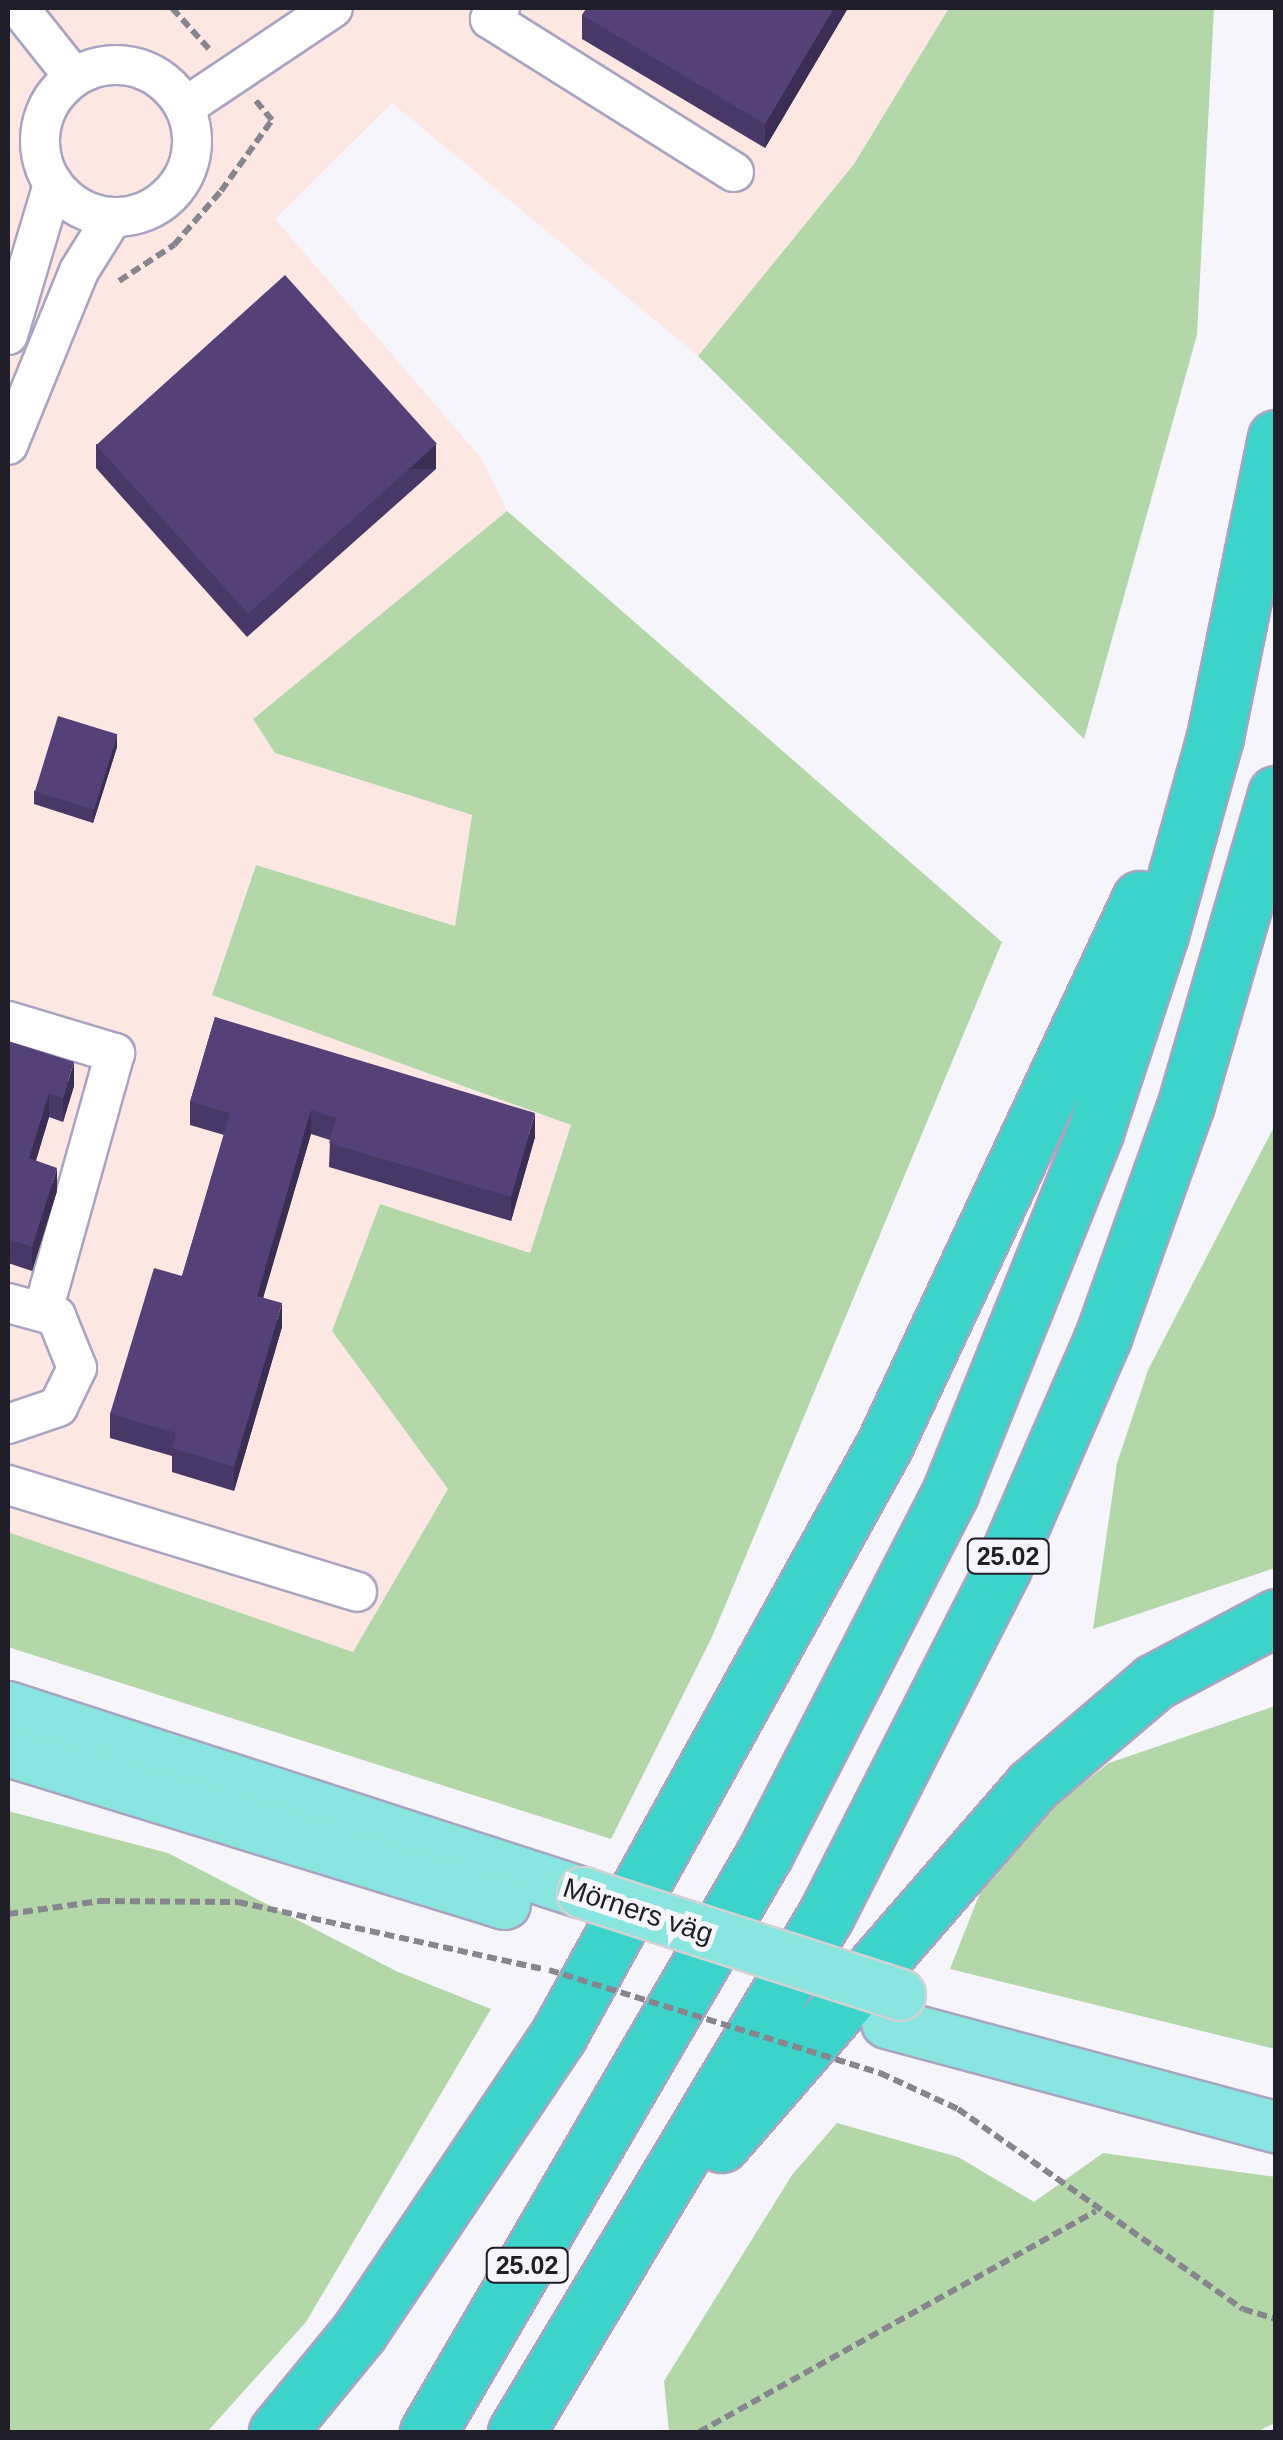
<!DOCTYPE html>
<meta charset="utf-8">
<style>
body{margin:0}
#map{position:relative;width:1283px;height:2440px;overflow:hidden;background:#f6f5fb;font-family:Arial,sans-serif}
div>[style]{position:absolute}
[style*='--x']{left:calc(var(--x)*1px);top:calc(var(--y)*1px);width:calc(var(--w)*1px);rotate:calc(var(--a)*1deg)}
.commercial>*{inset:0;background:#fce7e3}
.green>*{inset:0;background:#b3d7a9}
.path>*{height:6px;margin-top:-3px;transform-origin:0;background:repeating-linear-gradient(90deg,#87868e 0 10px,transparent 0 15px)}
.roads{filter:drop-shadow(2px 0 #a9a4c1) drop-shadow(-2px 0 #a9a4c1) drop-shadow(0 2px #a9a4c1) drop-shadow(0 -2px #a9a4c1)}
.minor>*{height:38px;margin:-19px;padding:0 19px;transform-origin:19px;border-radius:19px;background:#fff}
.minor>.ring{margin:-19px;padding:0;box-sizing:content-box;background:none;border:38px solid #fff;border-radius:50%}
.major>*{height:50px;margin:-25px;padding:0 25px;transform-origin:25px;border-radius:25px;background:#89e5df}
.highway>*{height:55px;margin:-27.5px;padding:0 27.5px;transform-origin:27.5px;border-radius:27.5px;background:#3bd3ca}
.path-bridge>*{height:6px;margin-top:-3px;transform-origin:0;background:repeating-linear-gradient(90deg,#87868e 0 10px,transparent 0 15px)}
.bridges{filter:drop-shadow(2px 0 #d2d2d4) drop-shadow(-2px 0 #d2d2d4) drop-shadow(0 2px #d2d2d4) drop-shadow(0 -2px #d2d2d4)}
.major-bridge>*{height:50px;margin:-25px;padding:0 25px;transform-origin:25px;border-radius:25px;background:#89e5df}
.wall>*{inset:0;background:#483867}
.shaded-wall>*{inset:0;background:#3b2e54;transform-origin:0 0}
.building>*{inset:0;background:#544178;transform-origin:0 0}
span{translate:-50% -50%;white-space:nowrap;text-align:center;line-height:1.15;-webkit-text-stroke:10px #f6f5fb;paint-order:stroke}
.shield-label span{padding:2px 8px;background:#f6f5fb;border:2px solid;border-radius:8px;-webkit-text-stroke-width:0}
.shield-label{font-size:25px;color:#201e29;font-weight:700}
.street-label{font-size:28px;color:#201e29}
.frame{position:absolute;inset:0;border:10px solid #201e29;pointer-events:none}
</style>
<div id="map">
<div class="commercial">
<div style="clip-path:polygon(8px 8px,949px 8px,854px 164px,698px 356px,392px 103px,275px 219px,482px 459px,507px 511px,253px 719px,275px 753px,472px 815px,455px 926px,256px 865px,212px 995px,571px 1125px,530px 1253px,380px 1204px,332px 1331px,448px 1489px,353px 1652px,8px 1532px)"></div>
</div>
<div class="green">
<div style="clip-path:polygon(949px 8px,1214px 8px,1197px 335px,1084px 739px,698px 356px,854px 164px)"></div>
<div style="clip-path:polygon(507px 511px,1002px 942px,712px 1637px,611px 1839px,8px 1647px,8px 1532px,353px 1652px,448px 1489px,332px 1331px,380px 1204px,530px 1253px,571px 1125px,212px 995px,256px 865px,455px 926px,472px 815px,275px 753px,253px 719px)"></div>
<div style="clip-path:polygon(1275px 1125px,1275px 1568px,1093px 1629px,1117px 1463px,1148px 1370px)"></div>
<div style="clip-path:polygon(1275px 1706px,1275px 2049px,950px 1969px,991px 1865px,1045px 1813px,1109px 1763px)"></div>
<div style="clip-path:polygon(8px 1811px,168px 1853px,396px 1971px,491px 2009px,306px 2322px,207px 2432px,8px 2432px)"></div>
<div style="clip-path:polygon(837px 2123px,958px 2157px,1034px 2202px,1103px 2153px,1275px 2177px,1275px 2423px,1256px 2432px,669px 2432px,664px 2381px,792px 2175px)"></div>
</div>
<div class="path">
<div style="--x:172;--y:8;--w:57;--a:47.9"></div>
<div style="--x:119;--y:281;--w:66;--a:-33.2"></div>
<div style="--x:174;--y:245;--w:72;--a:-49"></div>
<div style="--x:221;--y:191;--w:87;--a:-54.3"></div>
<div style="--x:272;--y:120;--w:26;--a:-130"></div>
<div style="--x:8;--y:1914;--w:93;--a:-8"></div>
<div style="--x:100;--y:1901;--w:138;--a:0.4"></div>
<div style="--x:238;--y:1902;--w:312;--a:12.4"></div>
<div style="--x:880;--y:2073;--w:86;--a:24.8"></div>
<div style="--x:958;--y:2109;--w:348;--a:35.1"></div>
<div style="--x:1243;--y:2309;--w:34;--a:17"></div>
<div style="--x:699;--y:2432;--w:454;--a:-29.1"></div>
</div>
<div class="roads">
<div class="minor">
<div style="--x:19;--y:8;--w:88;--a:51.4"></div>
<div style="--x:500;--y:8;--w:15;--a:132"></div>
<div style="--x:490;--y:19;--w:288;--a:32.1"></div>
<div class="ring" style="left:40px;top:65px;width:114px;height:114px"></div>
<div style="--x:185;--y:107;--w:178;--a:-33.8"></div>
<div style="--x:8;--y:335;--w:158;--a:-73.4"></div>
<div style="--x:8;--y:445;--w:188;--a:-67.8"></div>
<div style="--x:79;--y:271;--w:62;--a:-58.1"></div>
<div style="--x:8;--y:1021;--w:112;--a:16.7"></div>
<div style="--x:115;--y:1053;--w:265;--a:105.6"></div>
<div style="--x:8;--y:1303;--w:50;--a:15.2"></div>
<div style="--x:56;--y:1316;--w:56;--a:68"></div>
<div style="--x:77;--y:1368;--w:43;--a:116"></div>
<div style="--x:58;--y:1407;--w:53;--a:161.2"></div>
<div style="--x:8;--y:1485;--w:365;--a:17"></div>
</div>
<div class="major">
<div style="--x:8;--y:1707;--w:604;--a:17.93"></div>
<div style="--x:8;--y:1751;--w:520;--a:17.11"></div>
<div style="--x:887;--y:2023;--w:403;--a:15"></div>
</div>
<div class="highway">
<div style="--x:721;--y:2144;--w:474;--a:-49"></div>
<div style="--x:1032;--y:1786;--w:160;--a:-40.4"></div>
<div style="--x:1154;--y:1682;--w:138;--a:-28"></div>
<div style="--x:277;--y:2432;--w:129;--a:-50.6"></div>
<div style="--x:359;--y:2332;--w:359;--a:-56.1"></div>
<div style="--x:559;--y:2034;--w:672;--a:-61.07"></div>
<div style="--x:884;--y:1446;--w:604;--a:-64.92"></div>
<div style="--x:428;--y:2432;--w:670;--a:-59.8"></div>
<div style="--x:765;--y:1853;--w:405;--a:-62.8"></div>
<div style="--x:950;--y:1493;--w:389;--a:-68.1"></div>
<div style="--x:1095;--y:1132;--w:208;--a:-71.8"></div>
<div style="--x:1160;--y:934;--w:205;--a:-74.4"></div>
<div style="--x:1215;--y:737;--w:305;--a:-78.5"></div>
<div style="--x:516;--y:2432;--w:603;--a:-59.05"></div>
<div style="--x:826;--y:1915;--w:390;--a:-63"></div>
<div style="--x:1003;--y:1567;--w:251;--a:-66.5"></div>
<div style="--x:1103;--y:1337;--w:247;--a:-70.4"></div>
<div style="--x:1186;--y:1104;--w:323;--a:-73.8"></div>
</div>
</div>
<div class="path-bridge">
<div style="--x:549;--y:1970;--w:347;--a:17.3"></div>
</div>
<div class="bridges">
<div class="major-bridge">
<div style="--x:583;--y:1893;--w:333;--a:17.8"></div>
</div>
</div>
<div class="wall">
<div style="clip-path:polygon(587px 8px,848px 8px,765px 148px,582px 39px,582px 15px)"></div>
<div style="clip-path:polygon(96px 444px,436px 469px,247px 637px,96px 468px)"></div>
<div style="clip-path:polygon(117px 747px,93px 823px,34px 804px,34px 791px)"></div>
<div style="clip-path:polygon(215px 1017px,535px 1137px,511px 1221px,329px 1167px,330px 1140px,311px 1134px,263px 1297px,282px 1327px,234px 1491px,172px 1472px,172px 1456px,110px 1438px,110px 1414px,182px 1276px,224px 1135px,190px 1125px,190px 1102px)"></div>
<div style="clip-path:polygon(8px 1041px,74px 1086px,63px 1122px,49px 1117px,36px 1161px,57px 1191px,32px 1271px,8px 1263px)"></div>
</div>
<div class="shaded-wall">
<div style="clip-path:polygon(834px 8px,848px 8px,765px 148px,765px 124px)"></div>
<div style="left:436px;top:445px;width:24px;height:253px;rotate:90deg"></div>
<div style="clip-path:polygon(117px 734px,117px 747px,93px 823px,93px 810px)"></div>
<div style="clip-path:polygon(74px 1062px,74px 1086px,63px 1122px,63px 1098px)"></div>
<div style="clip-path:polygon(49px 1093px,49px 1117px,29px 1182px,29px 1158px)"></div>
<div style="clip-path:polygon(311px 1110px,311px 1134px,257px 1319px,257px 1296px)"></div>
<div style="clip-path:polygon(535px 1113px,535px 1137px,511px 1221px,511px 1197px)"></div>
<div style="clip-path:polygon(57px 1168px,57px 1191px,32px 1271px,32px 1247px)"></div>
<div style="clip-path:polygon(282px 1303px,282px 1327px,234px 1491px,234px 1467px)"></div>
</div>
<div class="building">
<div style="clip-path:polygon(587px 8px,834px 8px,765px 124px,582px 15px)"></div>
<div style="left:285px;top:275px;width:227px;height:254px;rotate:48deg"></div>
<div style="left:58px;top:716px;width:62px;height:79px;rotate:17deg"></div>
<div style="clip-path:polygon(215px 1017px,535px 1113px,511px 1197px,329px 1143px,336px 1118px,311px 1110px,257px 1296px,282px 1303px,234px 1467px,172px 1448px,176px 1433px,110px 1414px,154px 1268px,182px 1276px,230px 1113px,190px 1102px)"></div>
<div style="clip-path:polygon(8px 1041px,74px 1062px,63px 1098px,49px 1093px,29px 1158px,57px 1168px,32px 1247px,8px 1239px)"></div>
</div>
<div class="shield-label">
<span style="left:1008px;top:1556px">25.02</span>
<span style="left:527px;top:2265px">25.02</span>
</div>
<div class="street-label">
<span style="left:638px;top:1911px;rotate:18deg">Mörners väg</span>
</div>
<div class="frame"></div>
</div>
